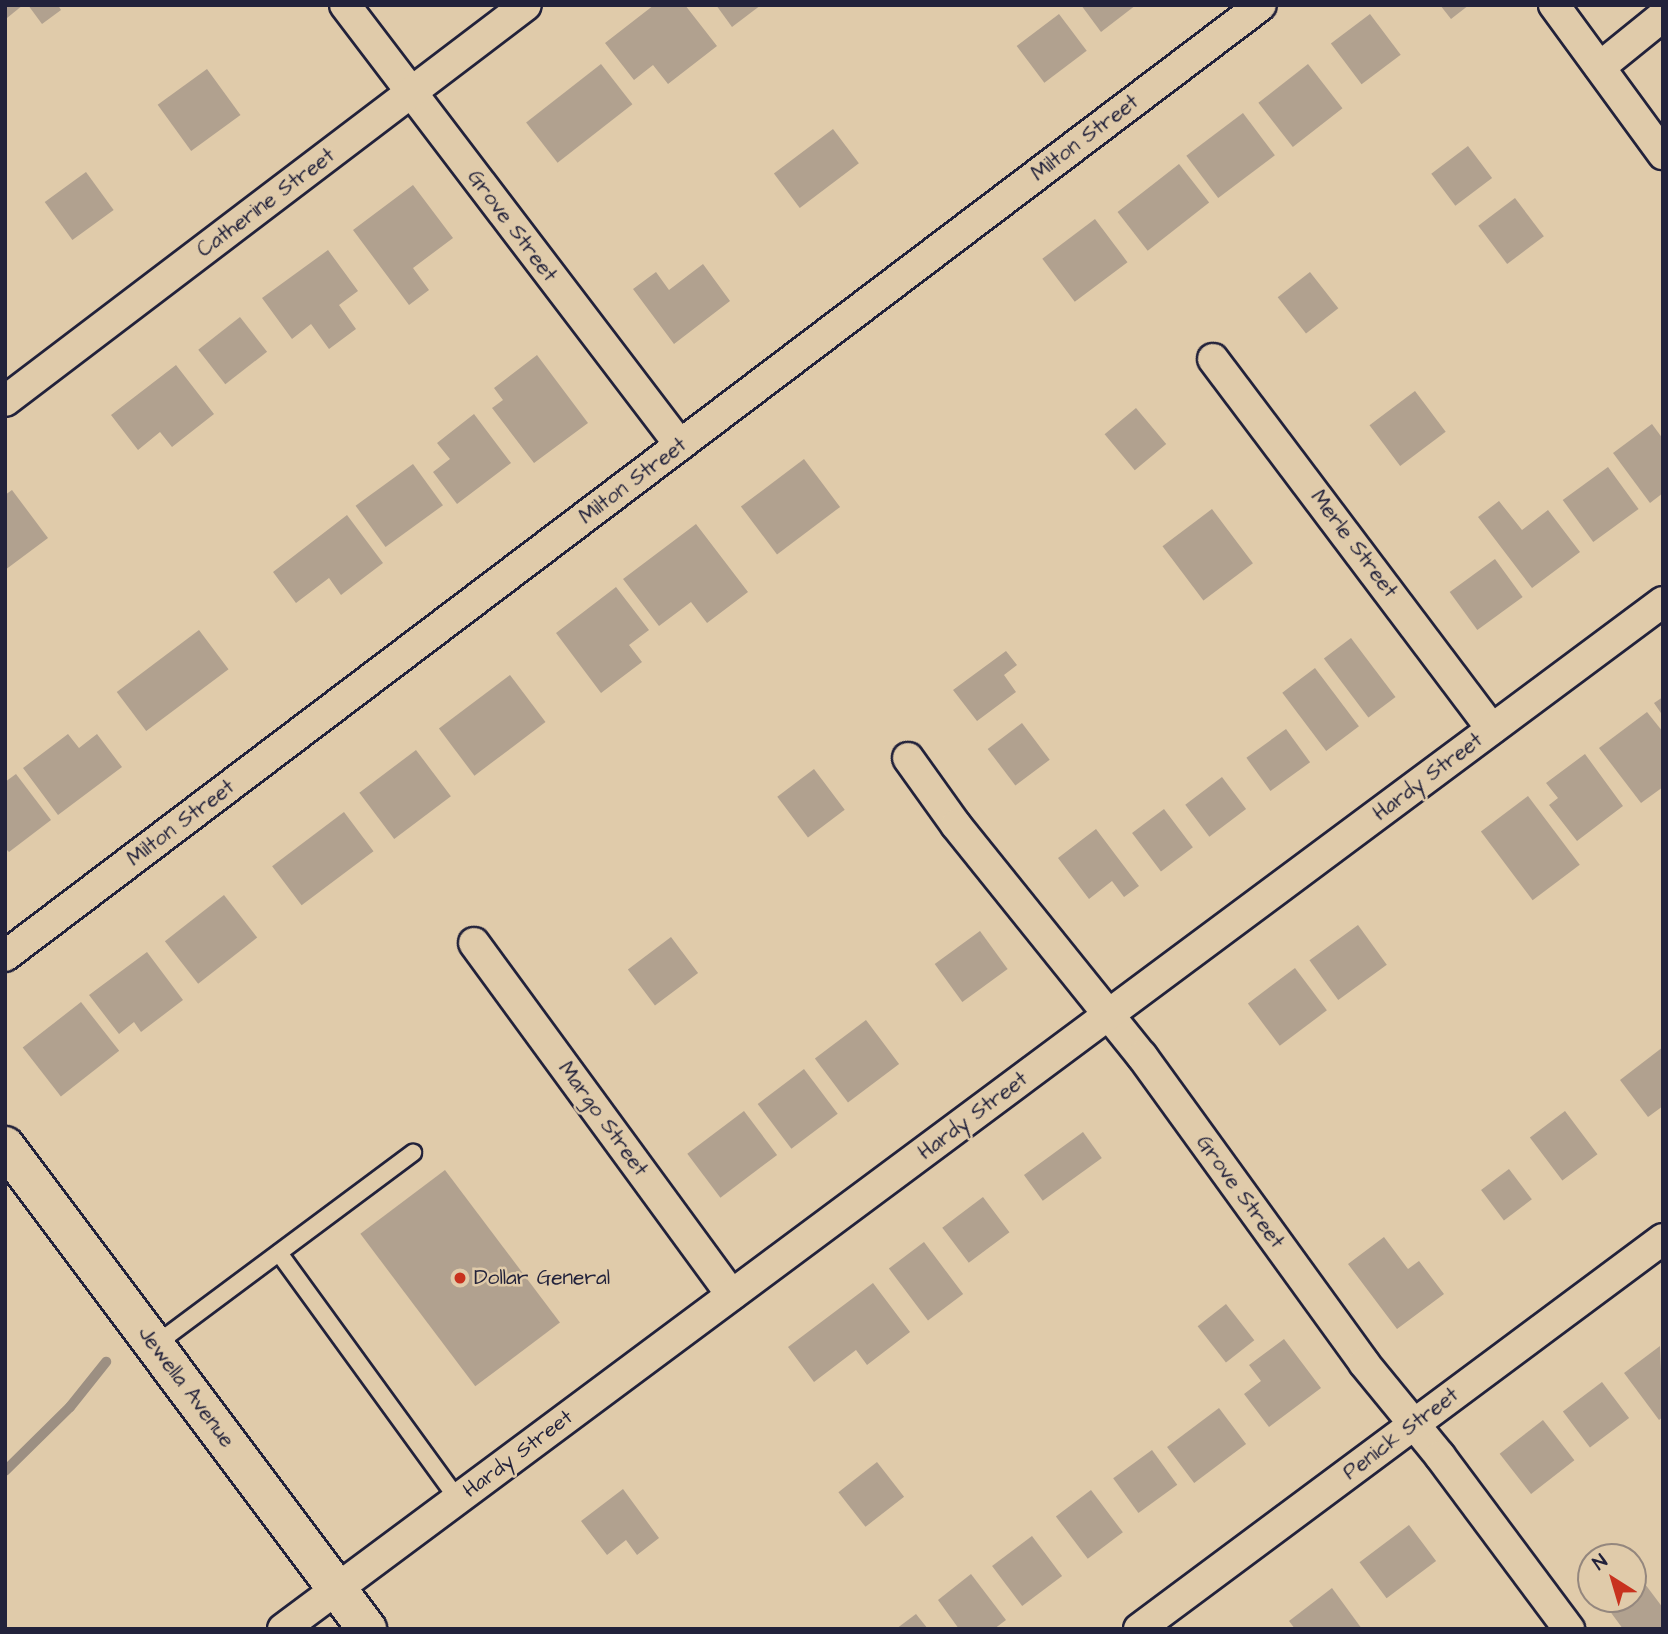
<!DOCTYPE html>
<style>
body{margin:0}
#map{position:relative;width:1668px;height:1634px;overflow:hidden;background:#e0cbaa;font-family:"Architects Daughter",sans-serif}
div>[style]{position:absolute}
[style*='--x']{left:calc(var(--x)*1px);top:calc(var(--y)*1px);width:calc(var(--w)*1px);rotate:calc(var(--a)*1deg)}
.stream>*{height:10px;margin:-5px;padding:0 5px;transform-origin:5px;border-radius:5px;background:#9c8f82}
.building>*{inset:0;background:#b1a18f;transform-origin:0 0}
.roads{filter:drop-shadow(2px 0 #22223b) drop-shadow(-2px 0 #22223b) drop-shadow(0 2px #22223b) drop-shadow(0 -2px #22223b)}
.service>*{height:16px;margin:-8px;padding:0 8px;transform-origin:8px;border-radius:8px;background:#e0cbaa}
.minor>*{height:30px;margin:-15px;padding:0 15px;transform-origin:15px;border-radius:15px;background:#e0cbaa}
.secondary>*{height:38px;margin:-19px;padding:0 19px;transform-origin:19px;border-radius:19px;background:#e0cbaa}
.dots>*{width:19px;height:19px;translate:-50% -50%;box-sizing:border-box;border:4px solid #e0cbaa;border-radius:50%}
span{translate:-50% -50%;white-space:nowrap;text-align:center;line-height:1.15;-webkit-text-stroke:5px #e0cbaa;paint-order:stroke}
.street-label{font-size:21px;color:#22223b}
.poi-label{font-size:21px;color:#22223b}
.left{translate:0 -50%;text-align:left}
.frame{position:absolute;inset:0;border:7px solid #22223b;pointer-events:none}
.north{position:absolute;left:1577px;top:1543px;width:70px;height:70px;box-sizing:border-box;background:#e0cbaa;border:2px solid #94877e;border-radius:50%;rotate:323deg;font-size:19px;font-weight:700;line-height:28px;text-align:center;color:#22223b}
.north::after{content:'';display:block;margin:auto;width:24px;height:32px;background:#c8321e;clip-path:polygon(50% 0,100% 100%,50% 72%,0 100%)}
</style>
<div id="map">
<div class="stream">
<div style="--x:5;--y:1471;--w:91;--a:-44.6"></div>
<div style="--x:70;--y:1407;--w:58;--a:-51.3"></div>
</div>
<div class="building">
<div style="clip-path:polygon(5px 5px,23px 5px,7px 18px)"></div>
<div style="clip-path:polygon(28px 5px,58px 5px,61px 10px,42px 24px)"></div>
<div style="clip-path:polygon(654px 5px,685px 5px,717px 46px,668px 84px,653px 65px,634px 80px,605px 43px)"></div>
<div style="clip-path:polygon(716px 5px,761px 5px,732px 27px)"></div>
<div style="clip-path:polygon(1081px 5px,1136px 5px,1101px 32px)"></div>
<div style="clip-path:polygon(1440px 5px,1469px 5px,1451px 19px)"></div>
<div style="left:1059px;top:14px;width:46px;height:53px;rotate:53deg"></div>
<div style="left:1370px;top:14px;width:51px;height:49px;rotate:53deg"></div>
<div style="left:601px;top:64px;width:51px;height:95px;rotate:52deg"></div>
<div style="left:1308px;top:64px;width:56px;height:63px;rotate:52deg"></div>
<div style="left:207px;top:69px;width:57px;height:61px;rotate:54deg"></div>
<div style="left:1243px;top:113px;width:53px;height:71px;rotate:53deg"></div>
<div style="left:833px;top:129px;width:43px;height:74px;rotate:53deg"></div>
<div style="left:1468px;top:146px;width:40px;height:46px;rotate:53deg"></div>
<div style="left:1179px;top:164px;width:49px;height:78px;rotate:52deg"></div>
<div style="left:86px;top:172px;width:47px;height:51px;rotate:54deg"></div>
<div style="clip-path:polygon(413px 185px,453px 238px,413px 268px,429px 290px,409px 305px,353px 230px)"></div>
<div style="left:1515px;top:198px;width:48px;height:46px;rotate:53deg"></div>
<div style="left:1095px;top:219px;width:54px;height:66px;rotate:53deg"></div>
<div style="clip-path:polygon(328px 250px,358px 291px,339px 305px,356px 329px,329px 349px,311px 324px,292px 339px,262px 298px)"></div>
<div style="clip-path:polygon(703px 264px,730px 301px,674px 344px,633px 289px,656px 272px,669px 290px)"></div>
<div style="left:1310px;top:272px;width:46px;height:41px;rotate:52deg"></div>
<div style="left:240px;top:317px;width:44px;height:53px;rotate:52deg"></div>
<div style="clip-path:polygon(537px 355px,588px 423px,534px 463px,492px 408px,503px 400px,494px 388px)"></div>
<div style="clip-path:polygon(176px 365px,214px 414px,172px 447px,160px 432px,138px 450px,111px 415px)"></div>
<div style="left:1415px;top:391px;width:51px;height:57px;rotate:53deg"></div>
<div style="left:1136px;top:408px;width:47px;height:41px;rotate:50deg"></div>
<div style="clip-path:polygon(474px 414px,511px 463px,457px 504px,433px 472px,450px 459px,437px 443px)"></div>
<div style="clip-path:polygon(1652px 424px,1663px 439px,1663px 493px,1650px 503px,1613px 453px)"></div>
<div style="left:804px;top:459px;width:60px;height:79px;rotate:53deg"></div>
<div style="left:413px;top:464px;width:51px;height:71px;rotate:54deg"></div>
<div style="left:1608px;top:467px;width:52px;height:56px;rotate:54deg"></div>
<div style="clip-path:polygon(12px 490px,48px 538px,5px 570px,5px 495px)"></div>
<div style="clip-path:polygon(1499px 501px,1522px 530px,1548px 510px,1580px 552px,1532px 588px,1478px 517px)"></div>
<div style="left:1212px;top:509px;width:68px;height:62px;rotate:53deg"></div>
<div style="clip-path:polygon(347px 515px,383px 563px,341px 595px,329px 578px,296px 603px,273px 572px)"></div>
<div style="clip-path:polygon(696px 524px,748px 592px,707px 623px,691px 602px,659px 626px,623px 579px)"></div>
<div style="left:1495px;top:559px;width:47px;height:56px;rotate:54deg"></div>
<div style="clip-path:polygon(616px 587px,649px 630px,629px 645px,642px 662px,601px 693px,556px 633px)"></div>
<div style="left:199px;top:630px;width:49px;height:103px;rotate:53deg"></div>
<div style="left:1351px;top:638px;width:74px;height:34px;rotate:53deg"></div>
<div style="clip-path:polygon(1006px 651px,1017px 665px,1004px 675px,1016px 692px,977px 721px,953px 690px)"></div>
<div style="left:1315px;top:668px;width:73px;height:41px;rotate:53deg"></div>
<div style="left:510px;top:675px;width:59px;height:89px;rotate:53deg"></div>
<div style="clip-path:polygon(1663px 697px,1663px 716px,1654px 703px)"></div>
<div style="clip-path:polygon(1647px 712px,1663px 732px,1663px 787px,1641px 803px,1599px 748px)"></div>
<div style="left:1022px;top:723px;width:46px;height:43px;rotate:53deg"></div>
<div style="left:1286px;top:729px;width:41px;height:49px;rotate:54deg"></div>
<div style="clip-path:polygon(68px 734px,79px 748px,97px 734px,122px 767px,58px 815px,23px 768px)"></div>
<div style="left:416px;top:750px;width:58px;height:71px;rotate:53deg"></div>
<div style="clip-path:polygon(1585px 754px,1623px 806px,1577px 841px,1549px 805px,1558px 798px,1546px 783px)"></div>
<div style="left:814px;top:769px;width:51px;height:46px;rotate:53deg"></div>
<div style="clip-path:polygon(16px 774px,51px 820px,9px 852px,5px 848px,5px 782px)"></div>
<div style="left:1222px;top:777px;width:40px;height:46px;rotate:53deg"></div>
<div style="left:1528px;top:796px;width:86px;height:59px;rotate:53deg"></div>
<div style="left:1164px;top:809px;width:48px;height:40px;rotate:53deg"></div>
<div style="left:344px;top:812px;width:49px;height:90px;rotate:53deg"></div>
<div style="clip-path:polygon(1096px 829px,1139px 886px,1124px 897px,1112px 881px,1089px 899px,1058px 858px)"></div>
<div style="left:224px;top:895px;width:54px;height:75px;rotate:52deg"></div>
<div style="left:1358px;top:925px;width:49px;height:60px;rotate:54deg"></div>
<div style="left:980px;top:931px;width:47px;height:56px;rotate:54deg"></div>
<div style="left:671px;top:937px;width:45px;height:54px;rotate:53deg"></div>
<div style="clip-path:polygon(147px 952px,183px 1000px,141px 1032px,134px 1022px,119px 1034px,89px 995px)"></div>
<div style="left:1295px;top:968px;width:53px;height:59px;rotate:53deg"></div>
<div style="left:81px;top:1002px;width:62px;height:74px;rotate:52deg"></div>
<div style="left:866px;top:1020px;width:55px;height:64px;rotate:53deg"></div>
<div style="clip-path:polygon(1663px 1047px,1663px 1106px,1648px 1117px,1620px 1080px)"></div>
<div style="left:804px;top:1069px;width:56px;height:58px;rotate:53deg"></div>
<div style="left:744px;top:1111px;width:55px;height:71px;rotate:53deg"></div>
<div style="left:1565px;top:1111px;width:54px;height:44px;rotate:53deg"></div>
<div style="left:1083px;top:1132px;width:32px;height:73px;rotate:54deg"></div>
<div style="left:1509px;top:1169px;width:38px;height:35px;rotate:53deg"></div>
<div style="left:445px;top:1170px;width:191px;height:106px;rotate:53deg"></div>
<div style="left:983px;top:1197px;width:44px;height:51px;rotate:53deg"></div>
<div style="clip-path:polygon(1384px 1237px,1408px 1269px,1419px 1261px,1444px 1294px,1397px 1329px,1348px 1264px)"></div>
<div style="left:924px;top:1242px;width:65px;height:44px;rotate:53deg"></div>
<div style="clip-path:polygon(873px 1283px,910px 1332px,867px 1365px,856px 1350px,814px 1382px,788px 1347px)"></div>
<div style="left:1226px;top:1304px;width:46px;height:36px;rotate:52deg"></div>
<div style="clip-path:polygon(1284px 1339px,1321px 1388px,1269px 1427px,1244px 1394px,1261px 1381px,1249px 1365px)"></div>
<div style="clip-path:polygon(1660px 1346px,1663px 1417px,1659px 1420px,1624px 1373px)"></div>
<div style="left:1602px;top:1382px;width:45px;height:49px;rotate:53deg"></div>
<div style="left:1219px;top:1408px;width:45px;height:65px;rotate:53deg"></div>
<div style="left:1543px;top:1420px;width:51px;height:55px;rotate:52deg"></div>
<div style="left:1152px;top:1450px;width:43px;height:48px;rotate:54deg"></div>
<div style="left:877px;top:1462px;width:44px;height:49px;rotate:52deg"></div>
<div style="clip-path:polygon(623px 1489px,659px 1538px,637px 1555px,626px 1540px,607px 1555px,581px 1521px)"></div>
<div style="left:1091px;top:1490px;width:53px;height:44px;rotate:53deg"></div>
<div style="left:1409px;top:1525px;width:45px;height:62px;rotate:53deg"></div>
<div style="left:1032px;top:1536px;width:50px;height:50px;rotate:53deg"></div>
<div style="clip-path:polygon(1633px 1568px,1663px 1608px,1663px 1629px,1623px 1629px,1601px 1599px,1633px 1599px)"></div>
<div style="clip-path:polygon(971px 1574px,1006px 1620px,994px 1629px,959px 1629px,938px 1600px)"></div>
<div style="clip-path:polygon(1332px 1588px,1362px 1629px,1295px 1629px,1289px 1621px)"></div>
<div style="clip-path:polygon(916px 1614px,928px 1629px,896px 1629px)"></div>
</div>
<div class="roads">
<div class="service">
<div style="--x:279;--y:1253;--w:304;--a:54"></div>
<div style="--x:155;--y:1345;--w:322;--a:-36.7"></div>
</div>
<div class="minor">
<div style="--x:345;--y:5;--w:553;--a:52.72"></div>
<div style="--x:1554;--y:5;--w:185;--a:53.8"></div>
<div style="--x:1600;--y:67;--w:81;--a:-39"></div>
<div style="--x:1213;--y:359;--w:463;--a:53"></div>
<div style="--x:5;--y:401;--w:654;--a:-37.24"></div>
<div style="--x:908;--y:758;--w:82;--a:54.4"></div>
<div style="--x:956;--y:825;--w:297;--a:51.2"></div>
<div style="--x:1142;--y:1056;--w:379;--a:54.1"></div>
<div style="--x:1364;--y:1363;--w:120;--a:50.7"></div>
<div style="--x:1440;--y:1456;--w:216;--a:53.3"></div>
<div style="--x:474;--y:943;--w:436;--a:53.8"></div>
<div style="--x:5;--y:956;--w:1575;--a:-37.13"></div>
<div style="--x:283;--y:1629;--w:1720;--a:-36.66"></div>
<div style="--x:1139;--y:1629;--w:653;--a:-36.66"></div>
</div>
<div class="secondary">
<div style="--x:5;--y:1146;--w:604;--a:53.15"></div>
</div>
</div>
<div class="dots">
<div style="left:460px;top:1278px;background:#c8321e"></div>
</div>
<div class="street-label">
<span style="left:1085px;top:138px;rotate:-37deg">Milton Street</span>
<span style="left:266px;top:203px;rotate:-37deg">Catherine Street</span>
<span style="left:512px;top:226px;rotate:53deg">Grove Street</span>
<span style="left:633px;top:481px;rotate:-37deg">Milton Street</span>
<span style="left:1354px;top:544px;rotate:53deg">Merle Street</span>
<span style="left:1428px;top:777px;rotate:-37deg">Hardy Street</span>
<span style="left:181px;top:823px;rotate:-37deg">Milton Street</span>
<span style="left:973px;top:1116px;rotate:-37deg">Hardy Street</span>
<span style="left:603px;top:1119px;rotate:54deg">Margo Street</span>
<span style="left:1240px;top:1192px;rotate:54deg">Grove Street</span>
<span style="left:186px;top:1387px;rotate:53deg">Jewella Avenue</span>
<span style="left:1401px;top:1434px;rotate:-37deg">Penick Street</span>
<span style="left:518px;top:1454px;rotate:-37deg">Hardy Street</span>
</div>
<div class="poi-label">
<span class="left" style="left:474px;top:1278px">Dollar General</span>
</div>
<div class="frame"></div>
<div class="north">N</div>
</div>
